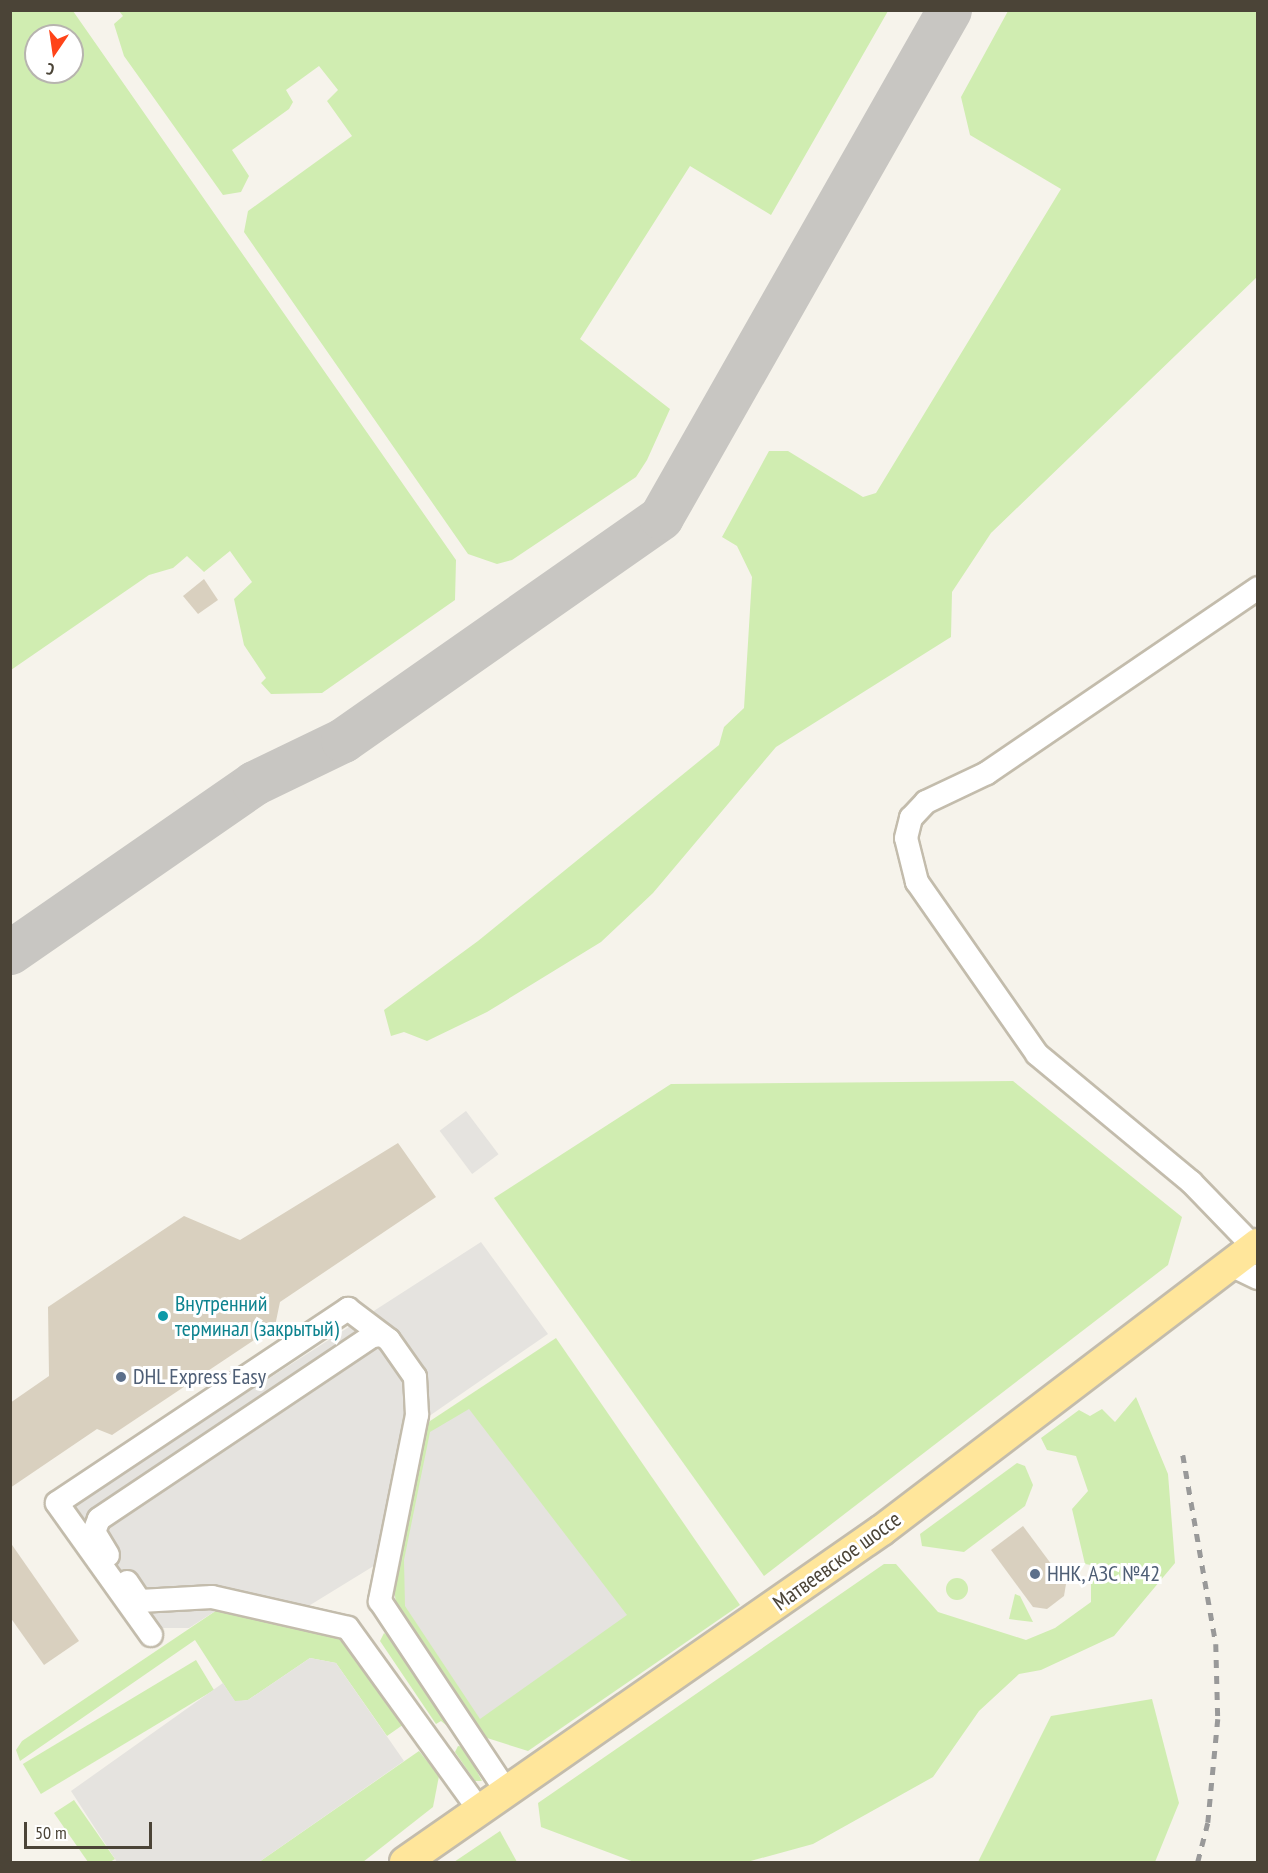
<!DOCTYPE html>
<meta charset="utf-8">
<style>
body{margin:0}
#map{position:relative;width:1268px;height:1873px;overflow:hidden;background:#f6f3eb;font-family:"PT Sans Narrow",sans-serif}
div>[style]{position:absolute}
[style*='--x']{left:calc(var(--x)*1px);top:calc(var(--y)*1px);width:calc(var(--w)*1px);rotate:calc(var(--a)*1deg)}
.green>*{inset:0;background:#d0edb1;transform-origin:0 0}
.round{border-radius:50%}
.parking>*{inset:0;background:#e5e3df;transform-origin:0 0}
.taxiway>*{height:45px;margin:-22.5px;padding:0 22.5px;transform-origin:22.5px;border-radius:22.5px;background:#c8c6c2}
.building>*{inset:0;background:#d9d0bf}
.roads{filter:drop-shadow(2px 0 #c3bcac) drop-shadow(-2px 0 #c3bcac) drop-shadow(0 2px #c3bcac) drop-shadow(0 -2px #c3bcac)}
.minor>*{height:22px;margin:-11px;padding:0 11px;transform-origin:11px;border-radius:11px;background:#fff}
.major>*{height:30px;margin:-15px;padding:0 15px;transform-origin:15px;border-radius:15px;background:#ffe69b}
.rail>*{height:4.5px;margin-top:-2.25px;transform-origin:0;background:repeating-linear-gradient(90deg,#999 0 8px,transparent 0 16px)}
.dots>*{width:16px;height:16px;translate:-50% -50%;box-sizing:border-box;border:3px solid #fff;border-radius:50%}
span{translate:-50% -50%;white-space:nowrap;text-align:center;line-height:1.15;-webkit-text-stroke:6px #fff;paint-order:stroke}
.culture-label{font-size:22px;color:#0d838f}
.left{translate:0 -50%;text-align:left}
.service-label{font-size:22px;color:#4e5e75}
.street-label{font-size:22px;color:#4b4437}
.frame{position:absolute;inset:0;border:12px solid #4b4437;pointer-events:none}
.north{position:absolute;left:24px;top:24px;width:60px;height:60px;box-sizing:border-box;background:#fff;border:2px solid #b7b4af;border-radius:50%;rotate:193deg;font-size:16px;font-weight:700;line-height:24px;text-align:center;color:#4b4437}
.north::after{content:'';display:block;margin:auto;width:21px;height:27px;background:#ff4419;clip-path:polygon(50% 0,100% 100%,50% 72%,0 100%)}
.scale{position:absolute;left:24px;top:1822px;width:128px;height:27px;box-sizing:border-box;border:3px solid #4b4437;border-top:0;padding-left:8px;font-size:18px;line-height:21px;white-space:nowrap;color:#4b4437;-webkit-text-stroke:4px #fff;paint-order:stroke}
</style>
<div id="map">
<div class="green">
<div style="clip-path:polygon(evenodd,11px 10px,73px 11px,456px 560px,455px 600px,322px 693px,271px 694px,261px 683px,266px 678px,244px 645px,234px 599px,252px 582px,230px 551px,204px 572px,187px 556px,173px 568px,149px 575px,11px 670px,11px 10px,36px 36px,72px 36px,72px 72px,36px 72px,36px 36px)"></div>
<div style="clip-path:polygon(119px 11px,888px 10px,888px 11px,771px 215px,690px 166px,580px 339px,670px 409px,647px 460px,636px 477px,512px 560px,497px 564px,468px 554px,244px 232px,248px 211px,352px 136px,327px 101px,338px 90px,319px 66px,286px 90px,293px 102px,289px 109px,232px 150px,249px 176px,241px 192px,223px 195px,124px 56px,114px 24px,123px 16px)"></div>
<div style="clip-path:polygon(1008px 11px,1257px 11px,1257px 277px,991px 533px,952px 592px,951px 637px,776px 747px,653px 893px,601px 942px,487px 1012px,427px 1041px,404px 1032px,391px 1036px,384px 1010px,478px 941px,719px 745px,724px 727px,744px 708px,752px 577px,737px 546px,722px 537px,769px 451px,788px 451px,863px 497px,876px 493px,1061px 189px,970px 135px,961px 97px)"></div>
<div style="clip-path:polygon(1013px 1081px,1182px 1217px,1168px 1265px,764px 1576px,494px 1198px,671px 1084px)"></div>
<div style="clip-path:polygon(556px 1338px,740px 1605px,528px 1751px,484px 1737px,396px 1604px,393px 1580px,424px 1425px)"></div>
<div style="clip-path:polygon(1136px 1397px,1168px 1474px,1175px 1563px,1114px 1636px,1041px 1670px,1019px 1674px,979px 1711px,933px 1777px,813px 1844px,747px 1862px,634px 1862px,541px 1827px,538px 1803px,884px 1564px,896px 1564px,938px 1612px,1026px 1640px,1055px 1628px,1091px 1602px,1091px 1565px,1085px 1564px,1072px 1509px,1088px 1491px,1076px 1456px,1047px 1450px,1041px 1438px,1079px 1410px,1090px 1416px,1102px 1409px,1115px 1422px)"></div>
<div style="clip-path:polygon(1017px 1463px,1025px 1466px,1033px 1485px,1025px 1506px,964px 1552px,922px 1546px,920px 1534px)"></div>
<div class="round" style="left:946px;top:1578px;width:22px;height:22px"></div>
<div style="clip-path:polygon(1015px 1594px,1020px 1596px,1033px 1622px,1009px 1619px)"></div>
<div style="clip-path:polygon(220px 1608px,324px 1628px,349px 1647px,407px 1722px,387px 1736px,336px 1663px,310px 1658px,248px 1700px,235px 1702px,195px 1640px,20px 1761px,16px 1750px,22px 1741px)"></div>
<div style="clip-path:polygon(384px 1633px,389px 1637px,451px 1729px,441px 1721px,436px 1724px,380px 1641px)"></div>
<div style="left:196px;top:1660px;width:35px;height:202px;rotate:59deg"></div>
<div style="clip-path:polygon(1152px 1699px,1179px 1803px,1155px 1862px,978px 1862px,1051px 1716px)"></div>
<div style="clip-path:polygon(458px 1746px,464px 1747px,482px 1781px,475px 1781px,455px 1752px)"></div>
<div style="clip-path:polygon(419px 1751px,439px 1776px,433px 1807px,363px 1862px,259px 1862px)"></div>
<div style="clip-path:polygon(74px 1800px,115px 1859px,110px 1862px,88px 1862px,54px 1813px)"></div>
<div style="clip-path:polygon(500px 1831px,517px 1862px,454px 1862px)"></div>
</div>
<div class="parking">
<div style="left:466px;top:1111px;width:54px;height:33px;rotate:53deg"></div>
<div style="clip-path:polygon(481px 1242px,548px 1334px,422px 1421px,390px 1556px,289px 1618px,220px 1608px,189px 1628px,155px 1628px,69px 1507px)"></div>
<div style="clip-path:polygon(469px 1409px,627px 1615px,480px 1719px,405px 1606px,404px 1560px,430px 1432px)"></div>
<div style="clip-path:polygon(310px 1658px,336px 1663px,404px 1761px,259px 1862px,117px 1862px,71px 1791px,223px 1683px,235px 1701px,248px 1700px)"></div>
</div>
<div class="taxiway">
<div style="--x:10;--y:952;--w:297;--a:-34.7"></div>
<div style="--x:254;--y:783;--w:99;--a:-25.8"></div>
<div style="--x:343;--y:740;--w:388;--a:-35"></div>
<div style="--x:661;--y:517;--w:583;--a:-60.4"></div>
</div>
<div class="building">
<div style="clip-path:polygon(204px 579px,218px 600px,198px 614px,183px 596px)"></div>
<div style="clip-path:polygon(398px 1143px,436px 1197px,280px 1302px,275px 1326px,112px 1435px,97px 1429px,10px 1488px,10px 1403px,49px 1376px,48px 1307px,184px 1216px,240px 1240px)"></div>
<div style="clip-path:polygon(1023px 1526px,1066px 1584px,1064px 1596px,1047px 1609px,1033px 1607px,991px 1550px)"></div>
<div style="clip-path:polygon(10px 1542px,79px 1641px,44px 1665px,10px 1617px)"></div>
</div>
<div class="roads">
<div class="minor">
<div style="--x:1254;--y:1247;--w:91;--a:-134.1"></div>
<div style="--x:1191;--y:1182;--w:200;--a:-140.3"></div>
<div style="--x:1037;--y:1054;--w:210;--a:-124.9"></div>
<div style="--x:917;--y:882;--w:45;--a:-104"></div>
<div style="--x:906;--y:838;--w:21;--a:-76"></div>
<div style="--x:911;--y:818;--w:22;--a:-47"></div>
<div style="--x:926;--y:802;--w:68;--a:-25.4"></div>
<div style="--x:987;--y:773;--w:328;--a:-34.3"></div>
<div style="--x:1231;--y:1265;--w:30;--a:26"></div>
<div style="--x:108;--y:1555;--w:27;--a:-121"></div>
<div style="--x:94;--y:1532;--w:14;--a:-69"></div>
<div style="--x:99;--y:1519;--w:329;--a:-33.8"></div>
<div style="--x:372;--y:1336;--w:10;--a:-6"></div>
<div style="--x:127;--y:1582;--w:23;--a:56"></div>
<div style="--x:140;--y:1601;--w:72;--a:-3.2"></div>
<div style="--x:212;--y:1597;--w:139;--a:12.8"></div>
<div style="--x:348;--y:1628;--w:226;--a:54.2"></div>
<div style="--x:151;--y:1635;--w:162;--a:-125.5"></div>
<div style="--x:57;--y:1503;--w:350;--a:-33.7"></div>
<div style="--x:348;--y:1309;--w:51;--a:37.1"></div>
<div style="--x:389;--y:1340;--w:45;--a:54.9"></div>
<div style="--x:415;--y:1377;--w:38;--a:87"></div>
<div style="--x:417;--y:1415;--w:190;--a:101.3"></div>
<div style="--x:380;--y:1601;--w:229;--a:56.4"></div>
</div>
<div class="major">
<div style="--x:405;--y:1862;--w:581;--a:-34.84"></div>
<div style="--x:882;--y:1530;--w:472;--a:-37.3"></div>
</div>
</div>
<div class="rail">
<div style="--x:1183;--y:1455;--w:192;--a:80.1"></div>
<div style="--x:1216;--y:1644;--w:75;--a:88.5"></div>
<div style="--x:1218;--y:1719;--w:104;--a:95.5"></div>
<div style="--x:1208;--y:1823;--w:40;--a:104.4"></div>
</div>
<div class="dots">
<div style="left:163px;top:1316px;background:#0f9aa8"></div>
<div style="left:121px;top:1377px;background:#5c6f8a"></div>
<div style="left:1035px;top:1574px;background:#5c6f8a"></div>
</div>
<div class="culture-label">
<span class="left" style="left:175px;top:1316px">Внутренний<br>терминал (закрытый)</span>
</div>
<div class="service-label">
<span class="left" style="left:133px;top:1377px">DHL Express Easy</span>
<span class="left" style="left:1047px;top:1574px">ННК, АЗС №42</span>
</div>
<div class="street-label">
<span style="left:837px;top:1561px;rotate:-36deg">Матвеевское шоссе</span>
</div>
<div class="frame"></div>
<div class="north">С</div>
<div class="scale">50 m</div>
</div>
